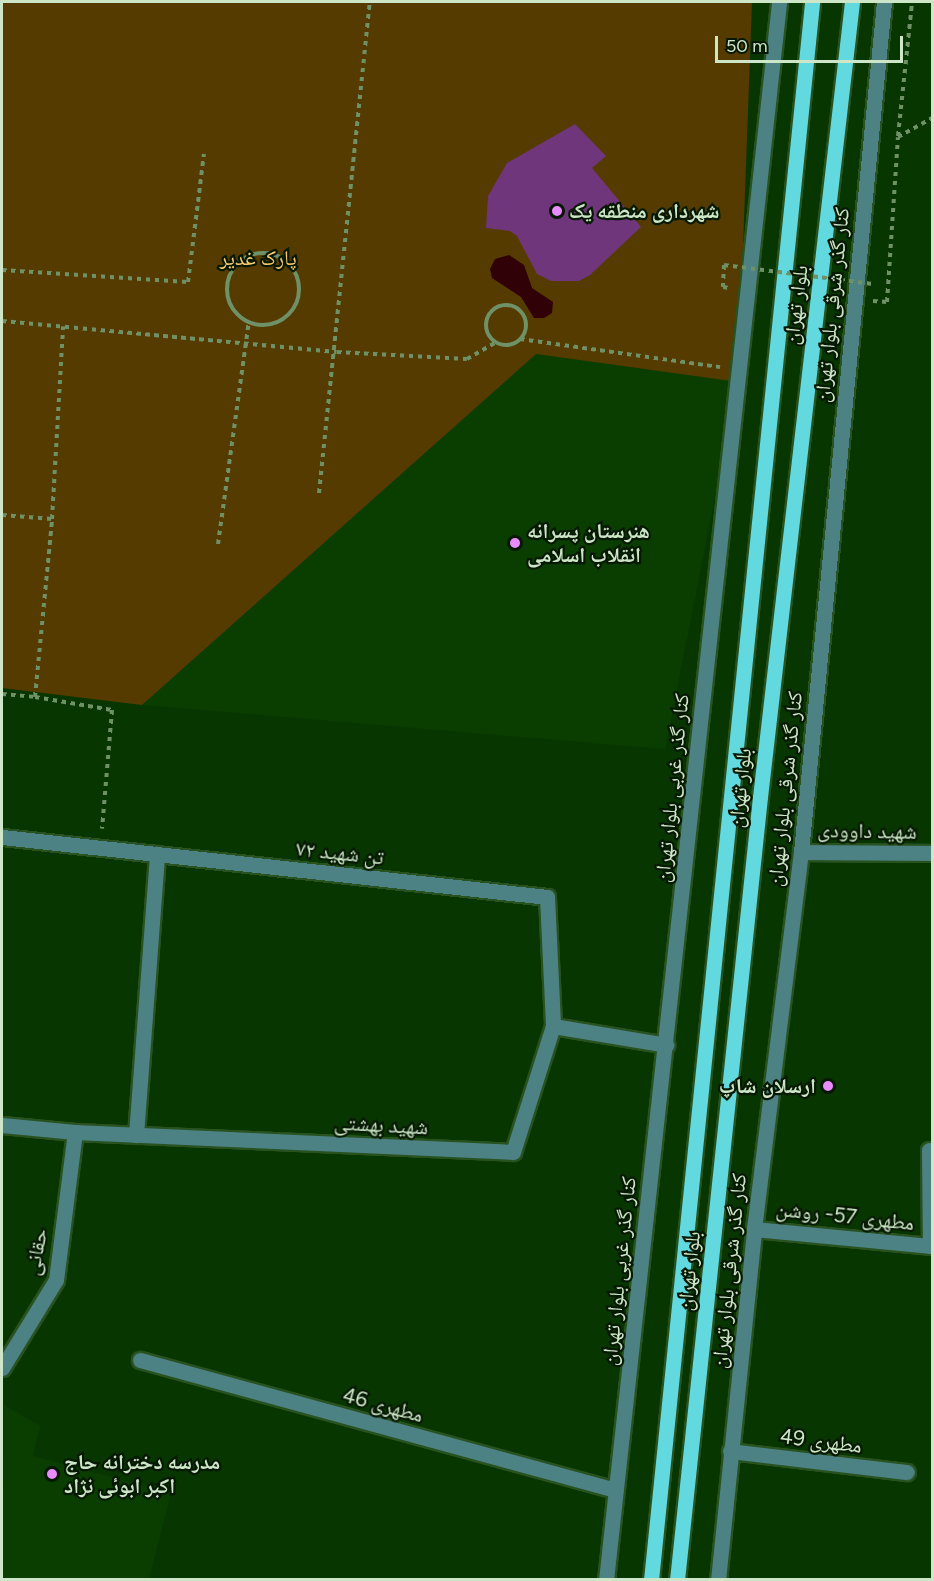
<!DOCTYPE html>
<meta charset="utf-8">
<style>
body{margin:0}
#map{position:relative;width:934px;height:1581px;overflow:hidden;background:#083600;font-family:Figtree,"Noto Naskh Arabic",sans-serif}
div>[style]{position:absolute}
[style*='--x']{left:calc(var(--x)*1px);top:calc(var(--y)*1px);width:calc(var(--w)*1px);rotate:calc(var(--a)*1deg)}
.built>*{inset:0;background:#0a3e00}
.green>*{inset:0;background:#553b00}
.water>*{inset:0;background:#300107}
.building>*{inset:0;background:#6f367c}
.path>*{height:4px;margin-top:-2px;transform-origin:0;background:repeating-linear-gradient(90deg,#6e9167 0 4.5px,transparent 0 9px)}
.path>.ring{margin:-2px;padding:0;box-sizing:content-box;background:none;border:4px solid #6e9167;border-radius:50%}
.roads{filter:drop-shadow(2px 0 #285220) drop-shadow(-2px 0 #285220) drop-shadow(0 2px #285220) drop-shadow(0 -2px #285220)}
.minor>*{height:15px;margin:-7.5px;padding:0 7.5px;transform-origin:7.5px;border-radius:7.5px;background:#4d8285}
.major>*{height:15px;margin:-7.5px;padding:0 7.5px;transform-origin:7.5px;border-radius:7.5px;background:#61d9df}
.path-bridge>*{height:4px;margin-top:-2px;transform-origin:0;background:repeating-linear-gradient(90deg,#6e9167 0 4.5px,transparent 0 9px)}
.dots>*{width:16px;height:16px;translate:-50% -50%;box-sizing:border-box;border:3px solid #071904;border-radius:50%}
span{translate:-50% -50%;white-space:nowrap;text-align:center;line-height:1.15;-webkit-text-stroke:4.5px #071904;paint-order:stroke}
.poi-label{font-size:21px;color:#cde6c7;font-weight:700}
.left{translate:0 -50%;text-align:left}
.right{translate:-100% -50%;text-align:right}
.park-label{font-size:21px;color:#feca6e}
.street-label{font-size:21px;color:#cde6c7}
.frame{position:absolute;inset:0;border:3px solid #cde6c7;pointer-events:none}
.scale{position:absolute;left:715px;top:36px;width:188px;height:27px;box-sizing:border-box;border:3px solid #cde6c7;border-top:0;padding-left:8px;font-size:18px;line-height:21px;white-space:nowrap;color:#cde6c7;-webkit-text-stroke:4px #071904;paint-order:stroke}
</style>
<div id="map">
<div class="built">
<div style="clip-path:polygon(536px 354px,738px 382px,665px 749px,142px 705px)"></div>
<div style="clip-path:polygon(4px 1405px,40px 1426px,33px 1456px,171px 1493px,149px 1579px,2px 1579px)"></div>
</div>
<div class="green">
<div style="clip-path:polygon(2px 2px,752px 2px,738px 382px,536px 354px,142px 705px,2px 688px)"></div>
</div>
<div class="water">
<div style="clip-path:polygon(509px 255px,524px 265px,532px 288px,553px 302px,552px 313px,544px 318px,534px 318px,521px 297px,492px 278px,490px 269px,495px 259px)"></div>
</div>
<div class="building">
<div style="clip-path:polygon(575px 124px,606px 156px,592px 168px,641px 227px,590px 275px,579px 281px,551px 281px,537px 274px,517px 236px,510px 231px,486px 228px,488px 196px,507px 163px)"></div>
</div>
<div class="path">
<div style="--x:898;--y:136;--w:135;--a:-84"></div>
<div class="ring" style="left:227px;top:253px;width:68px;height:68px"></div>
<div style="--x:724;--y:265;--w:22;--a:93"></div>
<div style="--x:723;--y:287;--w:6;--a:9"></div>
<div style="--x:2;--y:270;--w:186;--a:3.7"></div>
<div style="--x:188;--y:282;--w:129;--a:-82.9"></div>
<div style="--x:873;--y:301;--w:14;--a:4"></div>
<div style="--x:887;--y:302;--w:165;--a:-86.2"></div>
<div style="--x:898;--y:137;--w:39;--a:-29"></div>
<div class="ring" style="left:486px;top:305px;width:36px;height:36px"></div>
<div style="--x:2;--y:321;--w:336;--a:5.3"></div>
<div style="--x:337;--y:352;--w:130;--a:3.1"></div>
<div style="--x:467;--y:359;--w:34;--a:-30"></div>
<div style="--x:520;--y:339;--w:202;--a:8"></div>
<div style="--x:319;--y:493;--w:494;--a:-84.1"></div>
<div style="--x:2;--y:515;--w:50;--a:4.6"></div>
<div style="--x:218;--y:544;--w:224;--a:-82.1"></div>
<div style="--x:2;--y:694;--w:33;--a:5"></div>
<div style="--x:35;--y:697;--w:179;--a:-84.5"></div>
<div style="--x:52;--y:519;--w:193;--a:-86.7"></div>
<div style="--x:35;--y:697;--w:78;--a:9.6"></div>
<div style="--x:112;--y:710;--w:119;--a:94.8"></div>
</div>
<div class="roads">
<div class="minor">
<div style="--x:2;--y:837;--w:548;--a:6.28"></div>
<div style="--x:547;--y:897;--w:129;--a:87.3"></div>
<div style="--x:801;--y:852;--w:131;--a:0.4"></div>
<div style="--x:2;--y:1125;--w:73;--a:5.5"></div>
<div style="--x:75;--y:1132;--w:438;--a:2.6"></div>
<div style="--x:513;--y:1152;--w:132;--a:-72.4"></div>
<div style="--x:553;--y:1026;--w:115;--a:9.5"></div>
<div style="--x:136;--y:1135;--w:282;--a:-85.7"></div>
<div style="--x:929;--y:1150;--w:96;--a:89.4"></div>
<div style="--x:754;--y:1229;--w:179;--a:5.5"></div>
<div style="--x:140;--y:1360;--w:493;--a:15.3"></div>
<div style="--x:2;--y:1368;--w:103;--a:-58.5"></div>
<div style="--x:56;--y:1280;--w:149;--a:-82.7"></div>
<div style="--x:730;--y:1451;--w:178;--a:6.8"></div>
<div style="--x:606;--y:1580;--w:1587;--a:-83.74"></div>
<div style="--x:718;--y:1580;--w:353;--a:-84.1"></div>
<div style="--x:754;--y:1229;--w:380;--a:-82.9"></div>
<div style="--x:801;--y:852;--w:854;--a:-84.42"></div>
</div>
<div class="major">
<div style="--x:651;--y:1580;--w:1586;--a:-84.17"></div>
<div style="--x:677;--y:1580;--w:787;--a:-83.95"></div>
<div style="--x:760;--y:797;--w:800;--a:-83.4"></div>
</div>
</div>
<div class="path-bridge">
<div style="--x:724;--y:265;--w:150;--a:7.3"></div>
</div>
<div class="dots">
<div style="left:557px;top:211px;background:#e98dfe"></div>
<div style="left:515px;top:543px;background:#e98dfe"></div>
<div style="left:828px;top:1086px;background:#e98dfe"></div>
<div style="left:52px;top:1474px;background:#e98dfe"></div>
</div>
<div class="poi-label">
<span class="left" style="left:569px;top:211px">شهرداری منطقه یک</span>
<span class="left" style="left:527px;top:543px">هنرستان پسرانه<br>انقلاب اسلامی</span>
<span class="right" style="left:816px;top:1086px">ارسلان شاپ</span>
<span class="left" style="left:64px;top:1474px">مدرسه دخترانه حاج<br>اکبر ابوئی نژاد</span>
</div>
<div class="park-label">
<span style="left:258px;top:258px">پارک غدیر</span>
</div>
<div class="street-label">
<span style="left:796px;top:305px;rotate:-83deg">بلوار تهران</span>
<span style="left:832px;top:305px;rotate:-84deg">کنار گذر شرقی بلوار تهران</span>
<span style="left:672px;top:788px;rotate:-84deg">کنار گذر غربی بلوار تهران</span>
<span style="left:740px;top:788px;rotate:-84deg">بلوار تهران</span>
<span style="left:785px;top:789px;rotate:-84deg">کنار گذر شرقی بلوار تهران</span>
<span style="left:867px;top:831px;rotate:1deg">شهید داوودی</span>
<span style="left:340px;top:853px;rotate:6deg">۷۲ تن شهید</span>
<span style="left:381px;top:1125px;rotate:3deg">شهید بهشتی</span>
<span style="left:845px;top:1216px;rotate:6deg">مطهری 57- روشن</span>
<span style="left:36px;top:1252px;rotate:-79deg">حقانی</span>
<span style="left:619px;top:1271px;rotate:-84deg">کنار گذر غربی بلوار تهران</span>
<span style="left:689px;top:1271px;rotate:-84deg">بلوار تهران</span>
<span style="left:729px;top:1271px;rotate:-84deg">کنار گذر شرقی بلوار تهران</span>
<span style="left:383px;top:1405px;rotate:15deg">مطهری 46</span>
<span style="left:821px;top:1441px;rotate:7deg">مطهری 49</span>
</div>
<div class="frame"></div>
<div class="scale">50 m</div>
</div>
